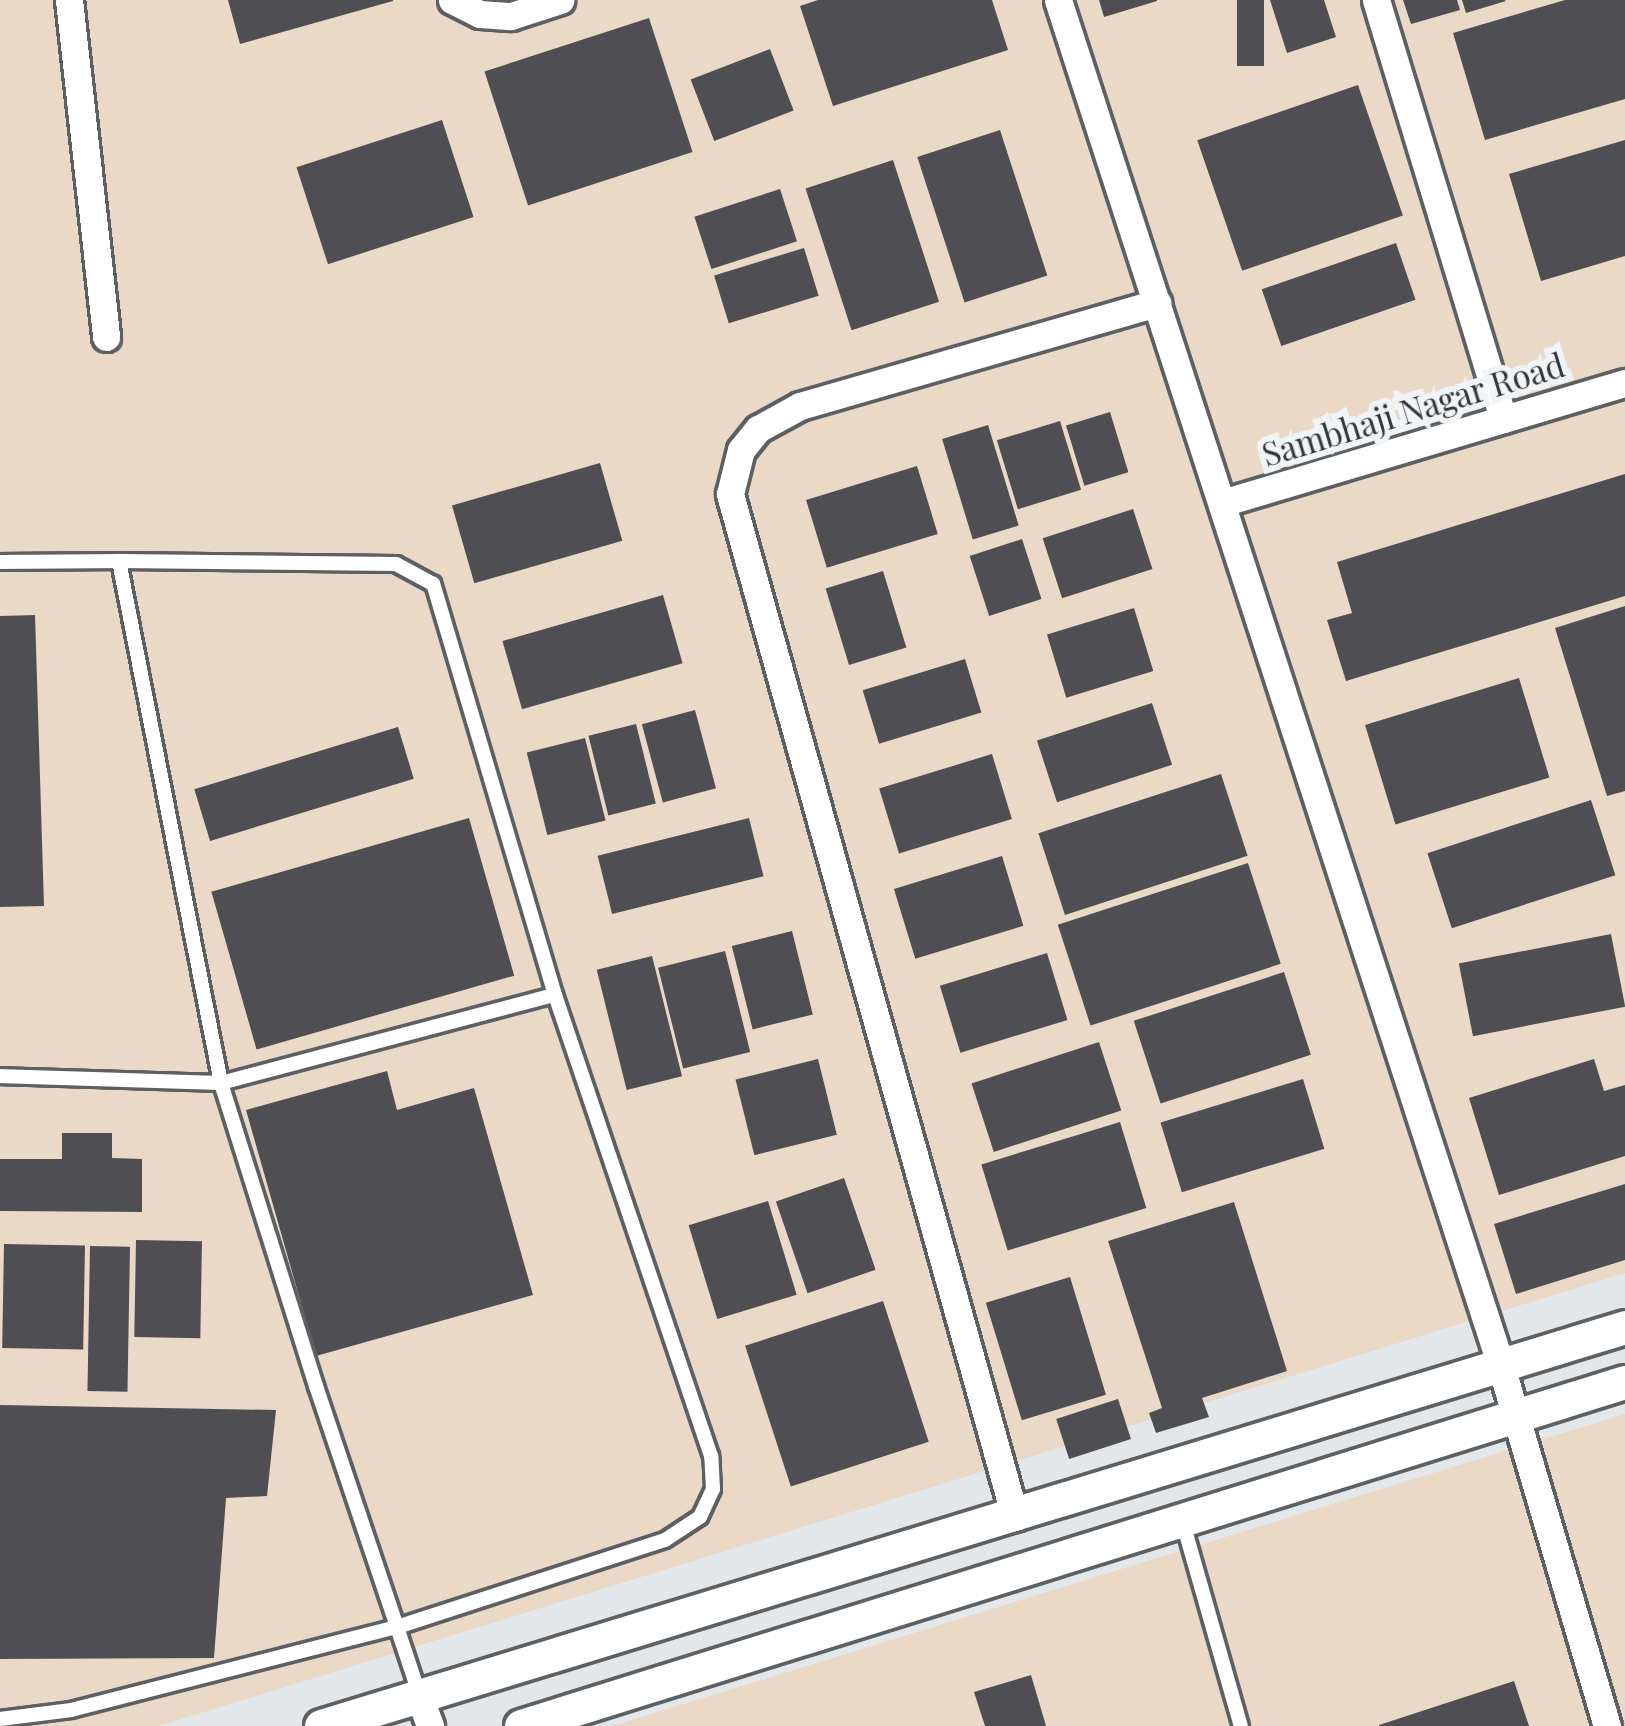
<!DOCTYPE html>
<style>
body{margin:0}
#map{position:relative;width:1625px;height:1726px;overflow:hidden;background:#e3e7ea;font-family:"Playfair Display",serif}
div>[style]{position:absolute}
[style*='--x']{left:calc(var(--x)*1px);top:calc(var(--y)*1px);width:calc(var(--w)*1px);rotate:calc(var(--a)*1deg)}
.industrial>*{inset:0;background:#ebd9c8}
.building>*{inset:0;background:#4f4e52;transform-origin:0 0}
.roads{filter:drop-shadow(3px 0 #5d6063) drop-shadow(-3px 0 #5d6063) drop-shadow(0 3px #5d6063) drop-shadow(0 -3px #5d6063)}
.service>*{height:14px;margin:-7px;padding:0 7px;transform-origin:7px;border-radius:7px;background:#fff}
.minor>*{height:27px;margin:-13.5px;padding:0 13.5px;transform-origin:13.5px;border-radius:13.5px;background:#fff}
.tertiary>*{height:33px;margin:-16.5px;padding:0 16.5px;transform-origin:16.5px;border-radius:16.5px;background:#fff}
span{translate:-50% -50%;white-space:nowrap;text-align:center;line-height:1.15;-webkit-text-stroke:12px #f0f4f7;paint-order:stroke}
.street-label{font-size:33px;color:#343536}
</style>
<div id="map">
<div class="industrial">
<div style="clip-path:polygon(0 0,1625px 0,1625px 1273px,159px 1726px,0 1726px)"></div>
<div style="clip-path:polygon(1625px 1414px,1625px 1726px,612px 1726px)"></div>
</div>
<div class="building">
<div style="clip-path:polygon(228px 0,393px 0,393px 1px,240px 44px)"></div>
<div style="clip-path:polygon(818px 0,992px 0,1008px 50px,833px 106px,800px 6px)"></div>
<div style="clip-path:polygon(1099px 0,1157px 0,1157px 1px,1104px 17px)"></div>
<div style="left:1237px;top:0;width:27px;height:66px"></div>
<div style="clip-path:polygon(1270px 0,1324px 0,1336px 37px,1287px 53px)"></div>
<div style="clip-path:polygon(1403px 0,1457px 0,1460px 10px,1411px 24px)"></div>
<div style="clip-path:polygon(1462px 0,1505px 0,1506px 1px,1466px 13px)"></div>
<div style="clip-path:polygon(1565px 0,1625px 0,1625px 99px,1485px 140px,1453px 33px)"></div>
<div style="left:649px;top:18px;width:141px;height:173px;rotate:72deg"></div>
<div style="left:770px;top:49px;width:66px;height:85px;rotate:69deg"></div>
<div style="left:1358px;top:85px;width:138px;height:170px;rotate:71deg"></div>
<div style="left:442px;top:120px;width:102px;height:153px;rotate:72deg"></div>
<div style="left:1000px;top:130px;width:153px;height:87px;rotate:72deg"></div>
<div style="clip-path:polygon(1625px 140px,1625px 256px,1541px 281px,1509px 174px)"></div>
<div style="left:893px;top:160px;width:149px;height:92px;rotate:72deg"></div>
<div style="left:780px;top:189px;width:55px;height:90px;rotate:72deg"></div>
<div style="left:1396px;top:243px;width:60px;height:142px;rotate:71deg"></div>
<div style="left:804px;top:248px;width:50px;height:94px;rotate:73deg"></div>
<div style="left:1110px;top:412px;width:63px;height:46px;rotate:73deg"></div>
<div style="left:1060px;top:421px;width:72px;height:66px;rotate:73deg"></div>
<div style="left:988px;top:425px;width:105px;height:48px;rotate:73deg"></div>
<div style="left:600px;top:463px;width:81px;height:154px;rotate:74deg"></div>
<div style="left:917px;top:466px;width:71px;height:116px;rotate:73deg"></div>
<div style="clip-path:polygon(1625px 474px,1625px 596px,1346px 681px,1327px 620px,1352px 613px,1337px 562px)"></div>
<div style="left:1133px;top:509px;width:63px;height:95px;rotate:72deg"></div>
<div style="left:1022px;top:539px;width:63px;height:55px;rotate:72deg"></div>
<div style="left:883px;top:571px;width:80px;height:60px;rotate:73deg"></div>
<div style="left:663px;top:595px;width:71px;height:167px;rotate:74deg"></div>
<div style="clip-path:polygon(1625px 606px,1625px 791px,1607px 796px,1555px 628px)"></div>
<div style="left:1134px;top:608px;width:66px;height:91px;rotate:73deg"></div>
<div style="clip-path:polygon(35px 615px,44px 906px,0 907px,0 616px)"></div>
<div style="left:965px;top:659px;width:56px;height:107px;rotate:73deg"></div>
<div style="left:1519px;top:678px;width:104px;height:161px;rotate:73deg"></div>
<div style="left:1152px;top:703px;width:65px;height:121px;rotate:72deg"></div>
<div style="left:695px;top:710px;width:81px;height:55px;rotate:75deg"></div>
<div style="left:636px;top:724px;width:82px;height:49px;rotate:76deg"></div>
<div style="left:398px;top:727px;width:54px;height:213px;rotate:73deg"></div>
<div style="left:585px;top:738px;width:85px;height:60px;rotate:76deg"></div>
<div style="left:992px;top:754px;width:68px;height:118px;rotate:73deg"></div>
<div style="left:1221px;top:774px;width:86px;height:192px;rotate:72deg"></div>
<div style="left:1591px;top:800px;width:79px;height:172px;rotate:72deg"></div>
<div style="left:469px;top:818px;width:164px;height:268px;rotate:74deg"></div>
<div style="left:749px;top:818px;width:60px;height:156px;rotate:76deg"></div>
<div style="left:1002px;top:856px;width:73px;height:113px;rotate:73deg"></div>
<div style="left:1248px;top:863px;width:106px;height:200px;rotate:72deg"></div>
<div style="left:792px;top:931px;width:86px;height:62px;rotate:76deg"></div>
<div style="left:1611px;top:934px;width:74px;height:155px;rotate:79deg"></div>
<div style="left:725px;top:951px;width:104px;height:69px;rotate:76deg"></div>
<div style="left:1047px;top:953px;width:70px;height:112px;rotate:73deg"></div>
<div style="left:652px;top:956px;width:124px;height:57px;rotate:76deg"></div>
<div style="left:1284px;top:972px;width:87px;height:158px;rotate:72deg"></div>
<div style="left:1099px;top:1042px;width:72px;height:134px;rotate:72deg"></div>
<div style="left:818px;top:1059px;width:78px;height:85px;rotate:76deg"></div>
<div style="clip-path:polygon(1594px 1059px,1604px 1091px,1625px 1085px,1625px 1156px,1499px 1195px,1469px 1098px)"></div>
<div style="clip-path:polygon(387px 1071px,397px 1110px,474px 1088px,533px 1295px,316px 1356px,246px 1110px)"></div>
<div style="left:1303px;top:1079px;width:73px;height:149px;rotate:73deg"></div>
<div style="left:1120px;top:1122px;width:90px;height:145px;rotate:73deg"></div>
<div style="clip-path:polygon(62px 1133px,112px 1133px,112px 1158px,142px 1159px,142px 1212px,0 1211px,0 1159px,62px 1159px)"></div>
<div style="left:844px;top:1178px;width:97px;height:72px;rotate:71deg"></div>
<div style="clip-path:polygon(1625px 1184px,1625px 1260px,1516px 1294px,1494px 1224px)"></div>
<div style="left:768px;top:1201px;width:98px;height:83px;rotate:73deg"></div>
<div style="clip-path:polygon(1234px 1202px,1287px 1371px,1202px 1398px,1209px 1417px,1156px 1433px,1149px 1413px,1162px 1408px,1108px 1241px)"></div>
<div style="left:136px;top:1240px;width:66px;height:97px;rotate:1deg"></div>
<div style="left:4px;top:1244px;width:81px;height:104px;rotate:1deg"></div>
<div style="left:90px;top:1246px;width:40px;height:145px;rotate:1deg"></div>
<div style="left:1070px;top:1277px;width:123px;height:88px;rotate:73deg"></div>
<div style="left:883px;top:1301px;width:148px;height:145px;rotate:72deg"></div>
<div style="left:1118px;top:1399px;width:42px;height:65px;rotate:72deg"></div>
<div style="clip-path:polygon(0 1405px,276px 1410px,267px 1496px,226px 1498px,214px 1658px,0 1659px)"></div>
<div style="clip-path:polygon(1031px 1675px,1046px 1726px,985px 1726px,974px 1692px)"></div>
<div style="clip-path:polygon(1514px 1681px,1529px 1726px,1379px 1726px,1379px 1725px)"></div>
</div>
<div class="roads">
<div class="service">
<div style="--x:0;--y:562;--w:119;--a:-0.5"></div>
<div style="--x:0;--y:1076;--w:221;--a:1.8"></div>
<div style="--x:221;--y:1083;--w:345;--a:-14.8"></div>
<div style="--x:1183;--y:1523;--w:211;--a:74.1"></div>
<div style="--x:0;--y:1719;--w:72;--a:-7.2"></div>
<div style="--x:71;--y:1710;--w:336;--a:-14.3"></div>
<div style="--x:397;--y:1627;--w:282;--a:-18"></div>
<div style="--x:665;--y:1540;--w:42;--a:-33.3"></div>
<div style="--x:700;--y:1517;--w:31;--a:-65"></div>
<div style="--x:713;--y:1489;--w:33;--a:-93"></div>
<div style="--x:711;--y:1456;--w:487;--a:-108.7"></div>
<div style="--x:555;--y:995;--w:429;--a:-106.5"></div>
<div style="--x:433;--y:584;--w:42;--a:-151.6"></div>
<div style="--x:396;--y:564;--w:277;--a:-179.4"></div>
<div style="--x:119;--y:561;--w:532;--a:78.94"></div>
<div style="--x:221;--y:1083;--w:318;--a:72.6"></div>
<div style="--x:316;--y:1386;--w:254;--a:71.4"></div>
<div style="--x:397;--y:1627;--w:70;--a:71.6"></div>
</div>
<div class="minor">
<div style="--x:69;--y:0;--w:339;--a:83.7"></div>
<div style="--x:452;--y:0;--w:31;--a:27"></div>
<div style="--x:480;--y:14;--w:31;--a:4"></div>
<div style="--x:511;--y:16;--w:52;--a:-18.1"></div>
<div style="--x:1058;--y:0;--w:1436;--a:72.03"></div>
<div style="--x:1501;--y:1366;--w:375;--a:73.6"></div>
<div style="--x:1376;--y:0;--w:438;--a:73.1"></div>
<div style="--x:1222;--y:503;--w:420;--a:-16.6"></div>
<div style="--x:1015;--y:1517;--w:1062;--a:-105.57"></div>
<div style="--x:730;--y:494;--w:45;--a:-76"></div>
<div style="--x:741;--y:450;--w:27;--a:-51"></div>
<div style="--x:758;--y:429;--w:48;--a:-28.7"></div>
<div style="--x:800;--y:406;--w:372;--a:-16.1"></div>
<div style="--x:421;--y:1701;--w:27;--a:70"></div>
</div>
<div class="tertiary">
<div style="--x:321;--y:1726;--w:1364;--a:-17.01"></div>
<div style="--x:521;--y:1726;--w:1156;--a:-17.31"></div>
</div>
</div>
<div class="street-label">
<span style="left:1413px;top:409px;rotate:-17deg">Sambhaji Nagar Road</span>
</div>
</div>
